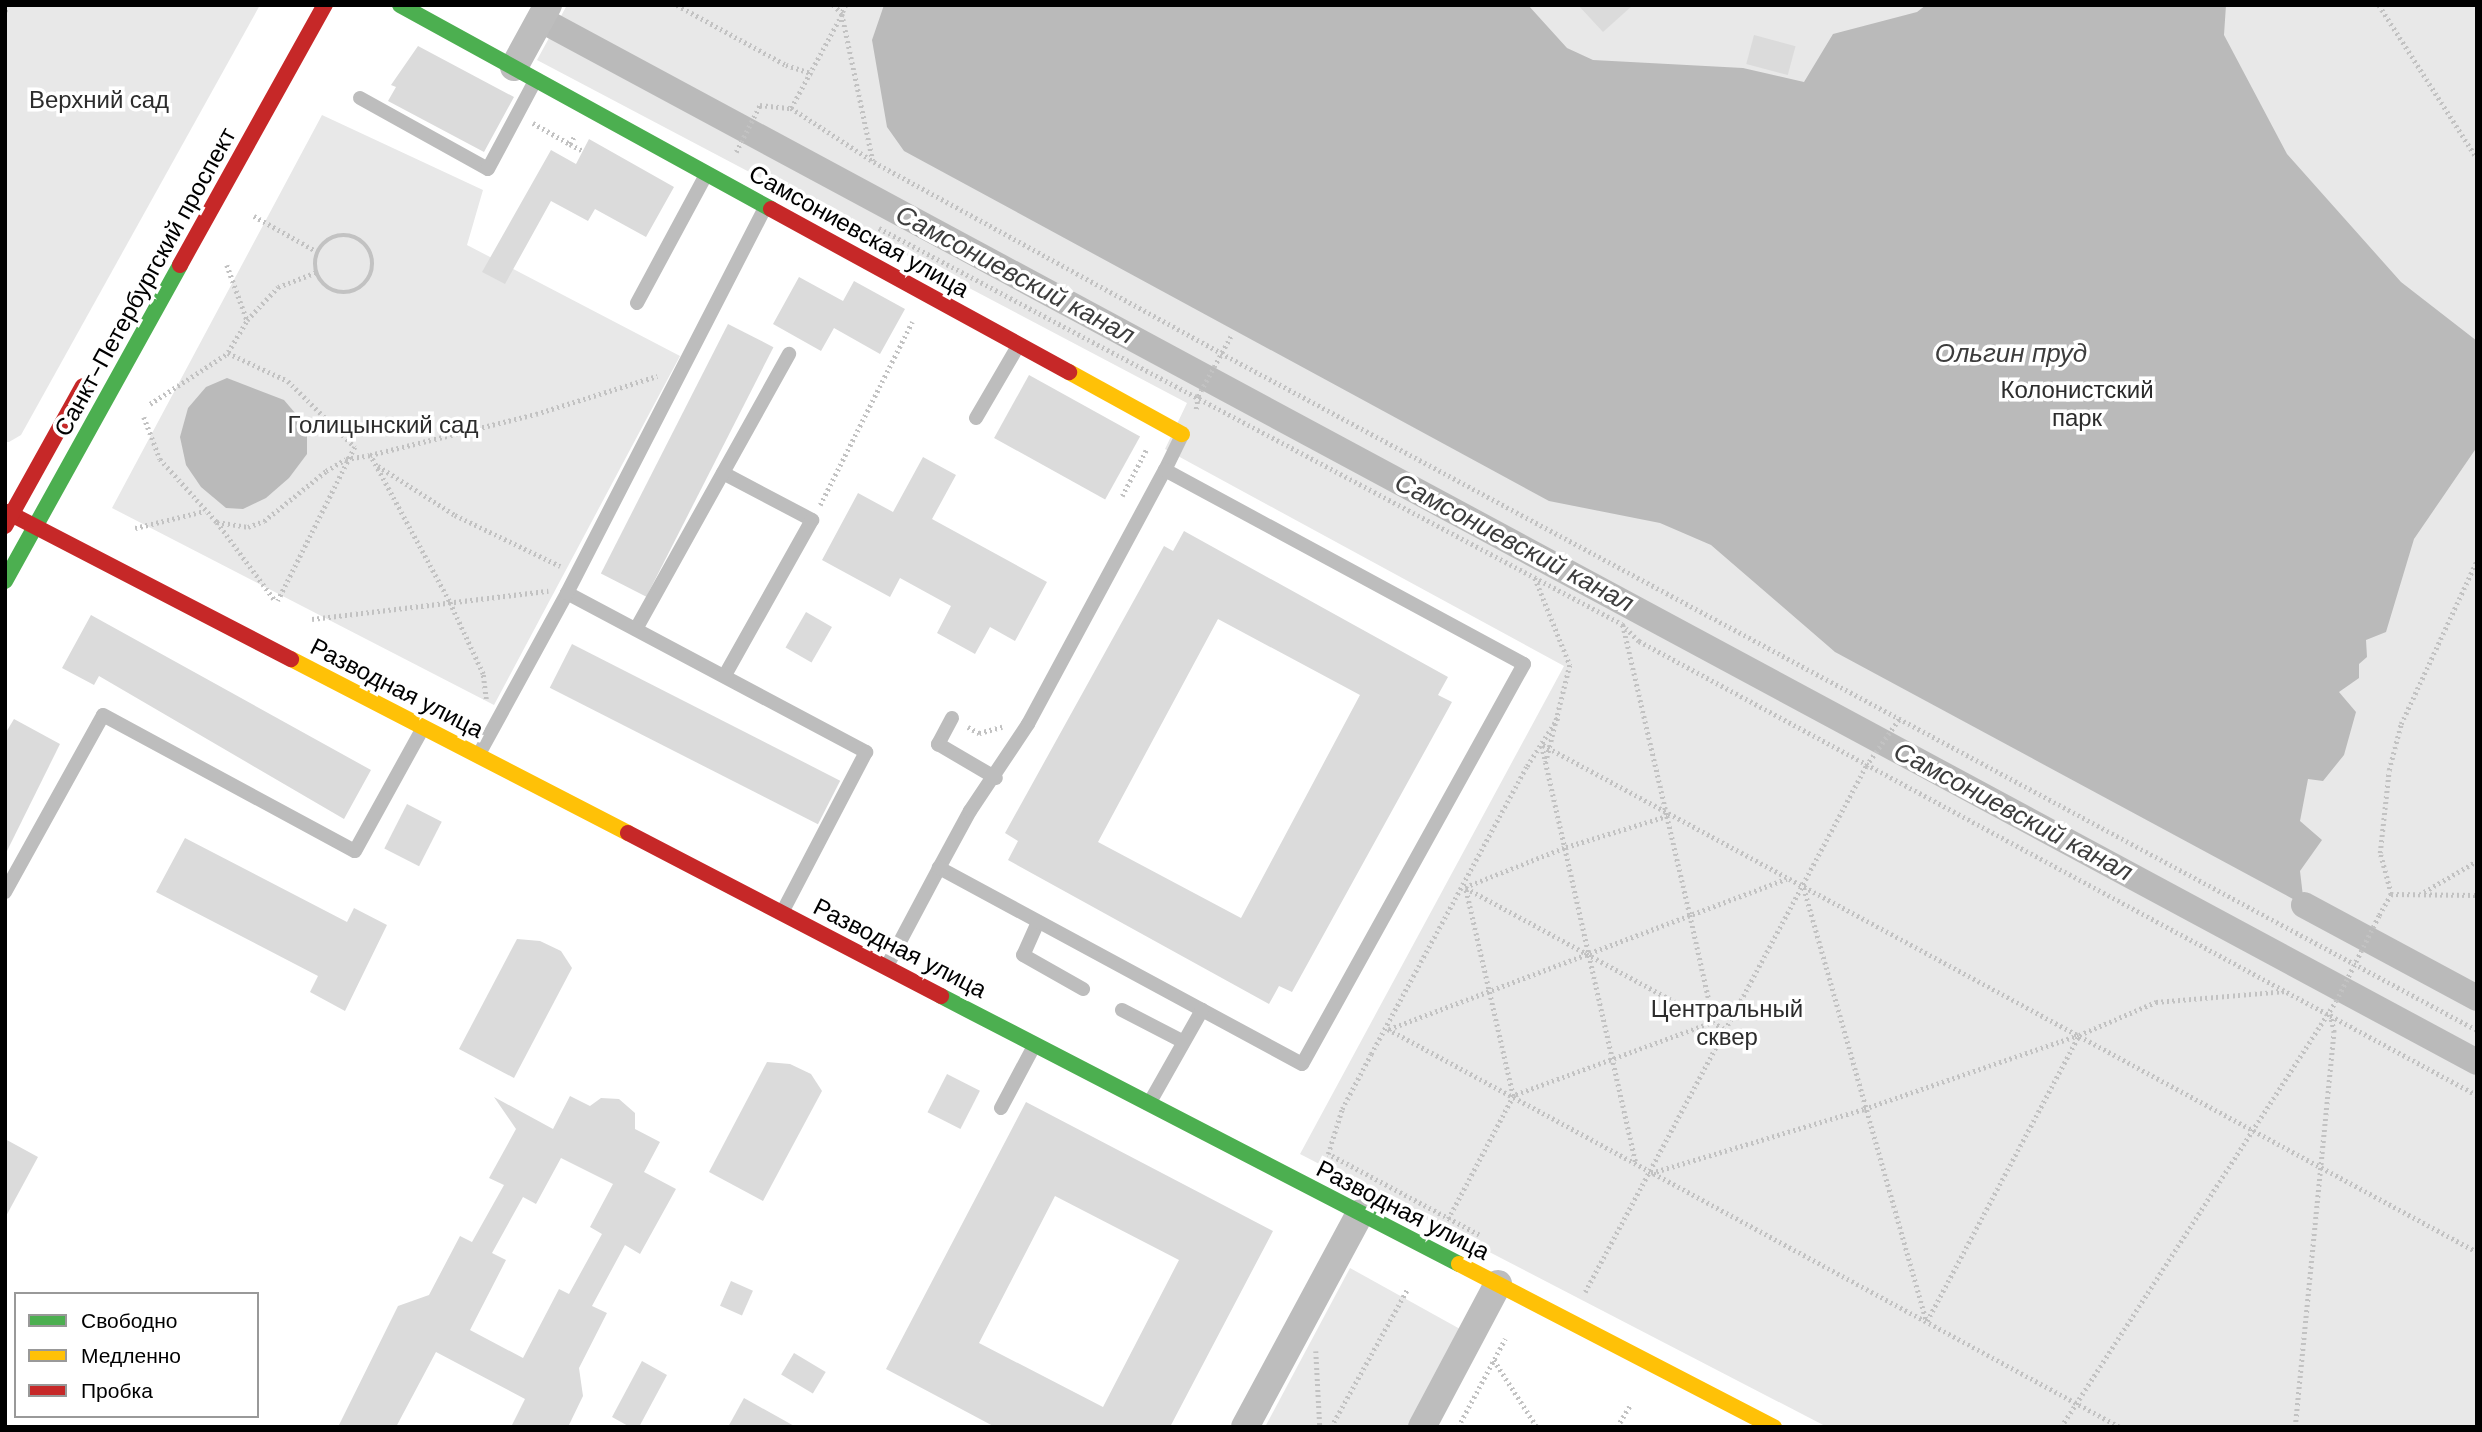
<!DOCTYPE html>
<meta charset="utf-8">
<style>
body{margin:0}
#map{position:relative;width:2482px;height:1432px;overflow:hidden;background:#fff;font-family:"DM Sans",sans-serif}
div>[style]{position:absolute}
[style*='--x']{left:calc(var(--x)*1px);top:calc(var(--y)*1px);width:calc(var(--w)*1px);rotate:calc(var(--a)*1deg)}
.green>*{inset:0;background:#e8e8e8}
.water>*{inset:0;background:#bababa}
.canal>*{height:26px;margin:-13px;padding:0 13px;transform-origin:13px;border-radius:13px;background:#bababa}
.building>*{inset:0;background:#dbdbdb;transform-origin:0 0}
.path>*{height:4.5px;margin-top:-2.25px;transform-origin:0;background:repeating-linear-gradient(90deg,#c2c2c2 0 2px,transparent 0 5.5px)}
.path>.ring{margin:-2.25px;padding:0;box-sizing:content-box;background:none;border:4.5px solid #c2c2c2;border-radius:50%}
.lane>*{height:14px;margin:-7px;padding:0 7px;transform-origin:7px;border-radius:7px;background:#bdbdbd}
.street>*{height:28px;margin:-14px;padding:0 14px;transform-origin:14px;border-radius:14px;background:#bdbdbd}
.fast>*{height:16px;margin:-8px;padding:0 8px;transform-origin:8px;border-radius:8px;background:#4caf50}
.slow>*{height:16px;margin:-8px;padding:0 8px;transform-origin:8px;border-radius:8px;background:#ffc107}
.jam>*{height:16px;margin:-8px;padding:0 8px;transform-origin:8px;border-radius:8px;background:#c62828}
.path-bridge>*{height:4.5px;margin-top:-2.25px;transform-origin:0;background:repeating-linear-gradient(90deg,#c2c2c2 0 2px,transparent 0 5.5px)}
span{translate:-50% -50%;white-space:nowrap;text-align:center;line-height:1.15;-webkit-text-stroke:7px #fff;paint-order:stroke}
.park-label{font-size:24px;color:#2c2c2c}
.street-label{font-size:24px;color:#000}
.water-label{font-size:26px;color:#3d3d3d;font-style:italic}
.frame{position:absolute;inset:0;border:7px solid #000;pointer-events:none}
.legend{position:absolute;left:14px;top:1292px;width:245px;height:126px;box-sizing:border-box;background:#fff;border:2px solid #999;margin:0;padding:9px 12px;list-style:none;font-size:21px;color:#000}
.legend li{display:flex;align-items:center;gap:14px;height:35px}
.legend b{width:35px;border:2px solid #999}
</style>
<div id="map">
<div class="green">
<div style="clip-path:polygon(5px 5px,260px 5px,21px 435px,9px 442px,5px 442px)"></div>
<div style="clip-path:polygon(567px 5px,2477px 5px,2477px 1427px,1827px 1427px,1300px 1154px,1564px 666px,1165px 449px,1187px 403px,537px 60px)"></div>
<div style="clip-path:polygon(322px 115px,483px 190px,467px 245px,680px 356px,494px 705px,112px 508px)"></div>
<div style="clip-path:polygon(1350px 1268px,1460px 1329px,1407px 1427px,1265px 1427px)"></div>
</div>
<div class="water">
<div style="clip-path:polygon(884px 5px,1528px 5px,1567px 48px,1593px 60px,1743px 68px,1804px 82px,1833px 34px,1917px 12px,1926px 5px,2226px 5px,2224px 35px,2287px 154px,2401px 282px,2477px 341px,2477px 447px,2414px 539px,2386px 632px,2366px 640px,2367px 657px,2359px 664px,2359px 678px,2339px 692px,2356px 712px,2344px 755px,2323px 781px,2308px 779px,2300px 821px,2322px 840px,2300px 871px,2304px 905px,1835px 652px,1711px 545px,1660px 523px,1549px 501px,904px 151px,887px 127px,872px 40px)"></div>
<div style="clip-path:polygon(227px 378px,284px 400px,307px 427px,307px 454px,289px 478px,266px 498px,243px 509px,226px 508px,201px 487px,186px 465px,180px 437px,188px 408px,206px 387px)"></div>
</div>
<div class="canal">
<div style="--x:551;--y:25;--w:2187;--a:28.3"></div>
<div style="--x:2304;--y:905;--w:196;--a:28.3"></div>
</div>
<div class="building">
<div style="clip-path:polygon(1578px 5px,1633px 5px,1603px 32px)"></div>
<div style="left:1754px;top:35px;width:43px;height:30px;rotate:15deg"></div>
<div style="clip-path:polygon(418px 46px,514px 97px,484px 152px,388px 101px,396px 87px,391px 85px)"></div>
<div style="clip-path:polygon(589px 139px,674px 187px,646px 237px,595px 209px,588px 221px,551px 201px,505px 284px,482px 272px,551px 150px,576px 164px)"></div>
<div style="clip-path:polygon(799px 277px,843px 301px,854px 281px,905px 309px,880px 354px,834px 328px,821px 351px,773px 324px)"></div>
<div style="left:728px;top:324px;width:51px;height:280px;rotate:27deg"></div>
<div style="left:1029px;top:375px;width:127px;height:72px;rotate:29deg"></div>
<div style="clip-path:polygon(923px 457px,956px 475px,932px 519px,1047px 582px,1015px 641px,990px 627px,975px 654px,937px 633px,951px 606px,900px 578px,890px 597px,822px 560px,858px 493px,893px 512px)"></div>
<div style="clip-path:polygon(evenodd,1184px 531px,1448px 677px,1438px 695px,1452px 702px,1292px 992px,1279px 986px,1269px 1004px,1008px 860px,1018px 841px,1005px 833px,1164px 546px,1173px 551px,1184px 531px,1218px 619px,1360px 695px,1241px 918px,1098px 842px,1218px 619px)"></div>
<div style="left:806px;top:612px;width:30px;height:41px;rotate:30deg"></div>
<div style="clip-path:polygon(91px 615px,371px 770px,344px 819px,99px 676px,94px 685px,62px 668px)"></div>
<div style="left:572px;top:644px;width:301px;height:49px;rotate:27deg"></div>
<div style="clip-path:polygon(14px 719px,60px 744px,5px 855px,5px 734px)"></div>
<div style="left:407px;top:804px;width:39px;height:50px;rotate:27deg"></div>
<div style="clip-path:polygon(185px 838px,347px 922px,354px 908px,387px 925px,345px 1011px,310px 992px,318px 976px,156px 892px)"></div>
<div style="clip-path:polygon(517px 939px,540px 941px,561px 951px,572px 968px,514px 1078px,459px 1049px)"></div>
<div style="clip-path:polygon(767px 1062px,790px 1064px,811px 1074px,822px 1091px,763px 1201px,709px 1172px)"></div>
<div style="left:947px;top:1074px;width:37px;height:43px;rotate:27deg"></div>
<div style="clip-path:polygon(evenodd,570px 1096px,590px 1106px,601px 1098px,619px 1099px,635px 1113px,635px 1129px,660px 1142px,644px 1172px,676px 1189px,640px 1254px,625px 1245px,592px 1306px,607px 1313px,579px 1368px,583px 1396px,568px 1427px,511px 1427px,525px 1399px,436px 1352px,396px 1427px,338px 1427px,398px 1306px,429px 1295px,460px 1236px,472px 1242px,504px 1185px,489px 1178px,516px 1129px,494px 1097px,553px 1129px,570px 1096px,561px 1158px,613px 1184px,590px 1227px,602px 1234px,569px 1294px,559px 1289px,523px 1358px,470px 1330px,506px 1260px,492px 1253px,523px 1197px,536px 1204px,561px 1158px)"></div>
<div style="clip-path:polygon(evenodd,1026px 1102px,1273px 1231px,1170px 1427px,995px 1427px,886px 1369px,1026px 1102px,1055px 1196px,1179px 1260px,1103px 1407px,979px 1343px,1055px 1196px)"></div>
<div style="clip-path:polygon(5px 1139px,38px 1157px,5px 1218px)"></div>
<div style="left:731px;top:1281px;width:24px;height:27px;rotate:24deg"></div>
<div style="left:794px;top:1353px;width:37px;height:25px;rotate:31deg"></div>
<div style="clip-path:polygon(642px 1361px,667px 1375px,639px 1427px,630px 1427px,612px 1417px)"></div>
<div style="clip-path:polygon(744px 1398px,796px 1427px,728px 1427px)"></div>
</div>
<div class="path">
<div style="--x:677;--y:5;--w:124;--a:28.8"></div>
<div style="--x:786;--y:65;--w:28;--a:18"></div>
<div style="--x:846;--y:5;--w:10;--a:114"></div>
<div style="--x:842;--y:14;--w:150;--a:78.1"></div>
<div style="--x:2379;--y:5;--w:182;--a:57.4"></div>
<div style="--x:5;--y:11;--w:7;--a:-63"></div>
<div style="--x:791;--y:108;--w:99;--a:33"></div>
<div style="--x:874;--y:162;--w:396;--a:28.8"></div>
<div style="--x:1221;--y:353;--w:1427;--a:28.33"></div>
<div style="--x:533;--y:123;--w:43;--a:29.6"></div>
<div style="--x:570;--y:144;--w:10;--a:-61"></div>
<div style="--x:570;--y:144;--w:15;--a:28"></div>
<div style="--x:736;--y:152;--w:53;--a:-62.9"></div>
<div style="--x:760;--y:105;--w:31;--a:6"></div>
<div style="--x:791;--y:108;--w:107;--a:-61.5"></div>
<div style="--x:842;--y:14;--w:13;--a:-135"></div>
<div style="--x:254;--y:216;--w:73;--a:29.4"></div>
<div style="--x:879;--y:228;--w:842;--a:28.06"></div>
<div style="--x:1622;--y:624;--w:24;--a:45"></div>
<div style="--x:1639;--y:641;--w:953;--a:28.45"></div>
<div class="ring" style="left:315px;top:235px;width:53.5px;height:53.5px"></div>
<div style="--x:227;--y:265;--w:59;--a:70"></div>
<div style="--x:247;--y:320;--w:45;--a:-46.8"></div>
<div style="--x:278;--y:287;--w:42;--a:-21"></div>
<div style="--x:228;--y:352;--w:37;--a:-59"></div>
<div style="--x:150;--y:404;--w:93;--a:-33.2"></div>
<div style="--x:228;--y:353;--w:66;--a:25"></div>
<div style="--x:288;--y:381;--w:94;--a:44.6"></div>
<div style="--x:355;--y:447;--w:172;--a:116.6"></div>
<div style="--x:1196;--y:409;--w:13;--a:-81"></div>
<div style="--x:1198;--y:396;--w:71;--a:-61.3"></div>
<div style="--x:144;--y:417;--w:45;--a:69.1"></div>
<div style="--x:160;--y:459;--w:85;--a:47.9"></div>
<div style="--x:217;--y:522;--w:96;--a:53.5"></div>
<div style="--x:378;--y:466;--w:91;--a:32.5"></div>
<div style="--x:455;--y:515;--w:117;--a:25.9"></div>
<div style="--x:1122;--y:496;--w:52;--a:-62.4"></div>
<div style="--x:820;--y:505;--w:205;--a:-63.3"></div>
<div style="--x:217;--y:522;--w:31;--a:9"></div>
<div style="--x:248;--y:527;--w:17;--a:-21"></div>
<div style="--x:264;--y:521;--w:80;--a:-38.9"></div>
<div style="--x:326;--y:471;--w:23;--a:-31"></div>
<div style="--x:346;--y:459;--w:24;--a:-9"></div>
<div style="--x:135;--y:528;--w:72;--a:-13.7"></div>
<div style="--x:1535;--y:578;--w:94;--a:68.1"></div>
<div style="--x:1570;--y:665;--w:100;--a:103.9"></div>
<div style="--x:312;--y:619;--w:238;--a:-6.8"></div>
<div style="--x:1623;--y:625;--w:196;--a:77"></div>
<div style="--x:1667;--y:816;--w:102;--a:76.9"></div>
<div style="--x:1690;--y:915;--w:110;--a:77.4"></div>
<div style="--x:1714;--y:1022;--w:214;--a:159.8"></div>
<div style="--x:1513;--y:1096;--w:214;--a:-102.9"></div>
<div style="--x:1465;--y:887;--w:109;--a:-21.6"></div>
<div style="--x:1566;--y:847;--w:106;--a:-17.1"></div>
<div style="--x:486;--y:699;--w:25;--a:-97"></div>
<div style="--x:483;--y:674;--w:81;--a:-115"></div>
<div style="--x:449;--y:601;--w:166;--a:-118.4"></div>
<div style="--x:370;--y:455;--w:171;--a:-13.9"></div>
<div style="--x:536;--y:414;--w:127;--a:-17.4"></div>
<div style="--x:968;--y:727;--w:13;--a:29"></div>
<div style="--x:979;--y:733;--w:24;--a:-15"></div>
<div style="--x:1543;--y:745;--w:1063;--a:28.49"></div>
<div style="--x:1542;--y:746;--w:428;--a:77.3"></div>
<div style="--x:1466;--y:888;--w:295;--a:28.6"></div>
<div style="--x:1804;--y:888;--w:449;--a:74.2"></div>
<div style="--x:2424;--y:892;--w:61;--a:-30.3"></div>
<div style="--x:2391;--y:894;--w:86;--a:0.7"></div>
<div style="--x:2379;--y:915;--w:24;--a:-60"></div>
<div style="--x:2391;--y:894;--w:42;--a:-105"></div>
<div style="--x:2380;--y:853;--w:83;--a:-83.8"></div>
<div style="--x:2389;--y:770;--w:48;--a:-75.4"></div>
<div style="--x:2401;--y:724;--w:181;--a:-65.1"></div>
<div style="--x:1388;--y:1029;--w:833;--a:28.53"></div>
<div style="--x:1389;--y:1029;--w:425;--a:-20.7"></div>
<div style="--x:1651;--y:1173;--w:222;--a:-16.7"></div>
<div style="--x:1864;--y:1109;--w:227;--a:-19"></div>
<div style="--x:2079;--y:1035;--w:84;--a:-23.2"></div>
<div style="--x:2156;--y:1002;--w:130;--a:-4.8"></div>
<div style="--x:1448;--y:1219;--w:139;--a:-62.1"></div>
<div style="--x:1479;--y:1235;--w:171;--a:-151.8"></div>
<div style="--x:1328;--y:1154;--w:47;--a:-72.7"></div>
<div style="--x:1342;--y:1109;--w:62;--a:-62.2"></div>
<div style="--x:1371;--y:1054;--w:328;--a:-61.6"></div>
<div style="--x:1527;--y:766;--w:59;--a:-57.4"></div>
<div style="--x:1585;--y:1292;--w:596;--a:-61.89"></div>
<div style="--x:1866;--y:766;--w:57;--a:-54.9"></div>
<div style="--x:1927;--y:1321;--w:324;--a:-62"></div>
<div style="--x:1316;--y:1351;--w:76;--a:87"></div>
<div style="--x:1494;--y:1360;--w:80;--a:57.3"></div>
<div style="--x:1331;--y:1427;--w:159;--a:-61"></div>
<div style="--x:1458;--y:1427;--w:100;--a:-61.9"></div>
<div style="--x:1617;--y:1427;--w:26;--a:-59"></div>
<div style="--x:2061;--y:1427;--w:507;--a:-57.16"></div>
<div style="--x:2295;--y:1427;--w:397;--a:-84.4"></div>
<div style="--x:2334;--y:1032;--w:18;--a:-103"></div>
</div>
<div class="lane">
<div style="--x:360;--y:98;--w:146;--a:29"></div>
<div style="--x:488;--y:169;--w:100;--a:-61.9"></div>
<div style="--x:637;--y:303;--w:145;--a:-61.7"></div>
<div style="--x:976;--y:418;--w:83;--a:-59.7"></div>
<div style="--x:1165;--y:470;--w:37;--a:-64"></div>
<div style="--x:723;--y:473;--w:101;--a:27.8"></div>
<div style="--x:812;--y:520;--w:178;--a:119.3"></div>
<div style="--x:567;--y:593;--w:339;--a:28"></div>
<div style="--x:866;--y:752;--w:179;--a:117.6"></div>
<div style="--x:636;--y:629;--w:315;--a:-60.9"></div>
<div style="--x:952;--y:718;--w:30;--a:118"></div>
<div style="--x:938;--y:744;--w:67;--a:30.4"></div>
<div style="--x:479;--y:754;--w:183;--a:-61.3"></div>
<div style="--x:567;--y:593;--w:433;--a:-62.8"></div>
<div style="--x:5;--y:892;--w:202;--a:-61"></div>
<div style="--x:103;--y:715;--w:286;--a:28.4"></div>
<div style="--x:355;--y:851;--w:141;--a:-61.1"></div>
<div style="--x:1038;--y:922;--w:36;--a:114"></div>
<div style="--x:1023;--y:955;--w:69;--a:29.5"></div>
<div style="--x:887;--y:966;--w:111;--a:-62"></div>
<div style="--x:939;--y:868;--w:65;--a:-61.5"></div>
<div style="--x:970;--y:811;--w:105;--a:-56.3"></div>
<div style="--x:1028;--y:724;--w:289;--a:-61.7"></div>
<div style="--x:1165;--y:470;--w:408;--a:28.4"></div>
<div style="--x:1524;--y:664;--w:457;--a:119"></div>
<div style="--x:1302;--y:1064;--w:413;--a:-151.6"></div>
<div style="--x:1122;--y:1010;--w:68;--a:27.3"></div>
<div style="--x:1150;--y:1102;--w:106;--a:-60.5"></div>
<div style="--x:1001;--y:1108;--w:72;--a:-62"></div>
</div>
<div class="street">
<div style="--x:514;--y:67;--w:71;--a:-61.3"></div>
<div style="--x:1245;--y:1427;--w:243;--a:-61.7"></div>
<div style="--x:1422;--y:1427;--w:162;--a:-62"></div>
</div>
<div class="fast">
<div style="--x:400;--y:5;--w:423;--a:28.8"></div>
<div style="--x:5;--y:581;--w:361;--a:-61"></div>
<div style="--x:941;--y:996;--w:583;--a:27.36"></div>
</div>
<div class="slow">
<div style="--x:1069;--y:372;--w:129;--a:28.8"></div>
<div style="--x:291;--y:659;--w:379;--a:27.3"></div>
<div style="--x:1459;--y:1264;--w:355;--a:27.4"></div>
</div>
<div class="jam">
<div style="--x:771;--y:209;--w:340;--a:28.7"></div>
<div style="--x:180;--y:265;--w:298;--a:-60.9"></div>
<div style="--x:7;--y:512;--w:320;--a:27.4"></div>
<div style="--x:5;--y:526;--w:160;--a:-60.9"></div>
<div style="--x:628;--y:833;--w:353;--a:27.5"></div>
</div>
<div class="path-bridge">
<div style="--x:2336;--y:1001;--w:96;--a:-63.4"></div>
</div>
<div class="park-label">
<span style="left:99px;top:100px">Верхний сад</span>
<span style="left:2077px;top:404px">Колонистский<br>парк</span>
<span style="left:383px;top:425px">Голицынский сад</span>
<span style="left:1727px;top:1023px">Центральный<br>сквер</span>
</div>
<div class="street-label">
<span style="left:859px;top:231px;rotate:29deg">Самсониевская улица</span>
<span style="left:145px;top:282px;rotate:-61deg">Санкт-Петербургский проспект</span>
<span style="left:397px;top:688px;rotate:27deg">Разводная улица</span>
<span style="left:900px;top:948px;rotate:27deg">Разводная улица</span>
<span style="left:1403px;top:1210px;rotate:27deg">Разводная улица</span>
</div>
<div class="water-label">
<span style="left:1015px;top:275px;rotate:28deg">Самсониевский канал</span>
<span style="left:2011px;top:354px">Ольгин пруд</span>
<span style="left:1514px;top:543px;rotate:28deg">Самсониевский канал</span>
<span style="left:2013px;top:812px;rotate:28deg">Самсониевский канал</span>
</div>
<div class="frame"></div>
<ul class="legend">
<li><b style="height:9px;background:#4caf50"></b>Свободно</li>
<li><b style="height:9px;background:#ffc107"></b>Медленно</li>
<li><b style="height:9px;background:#c62828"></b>Пробка</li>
</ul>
</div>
